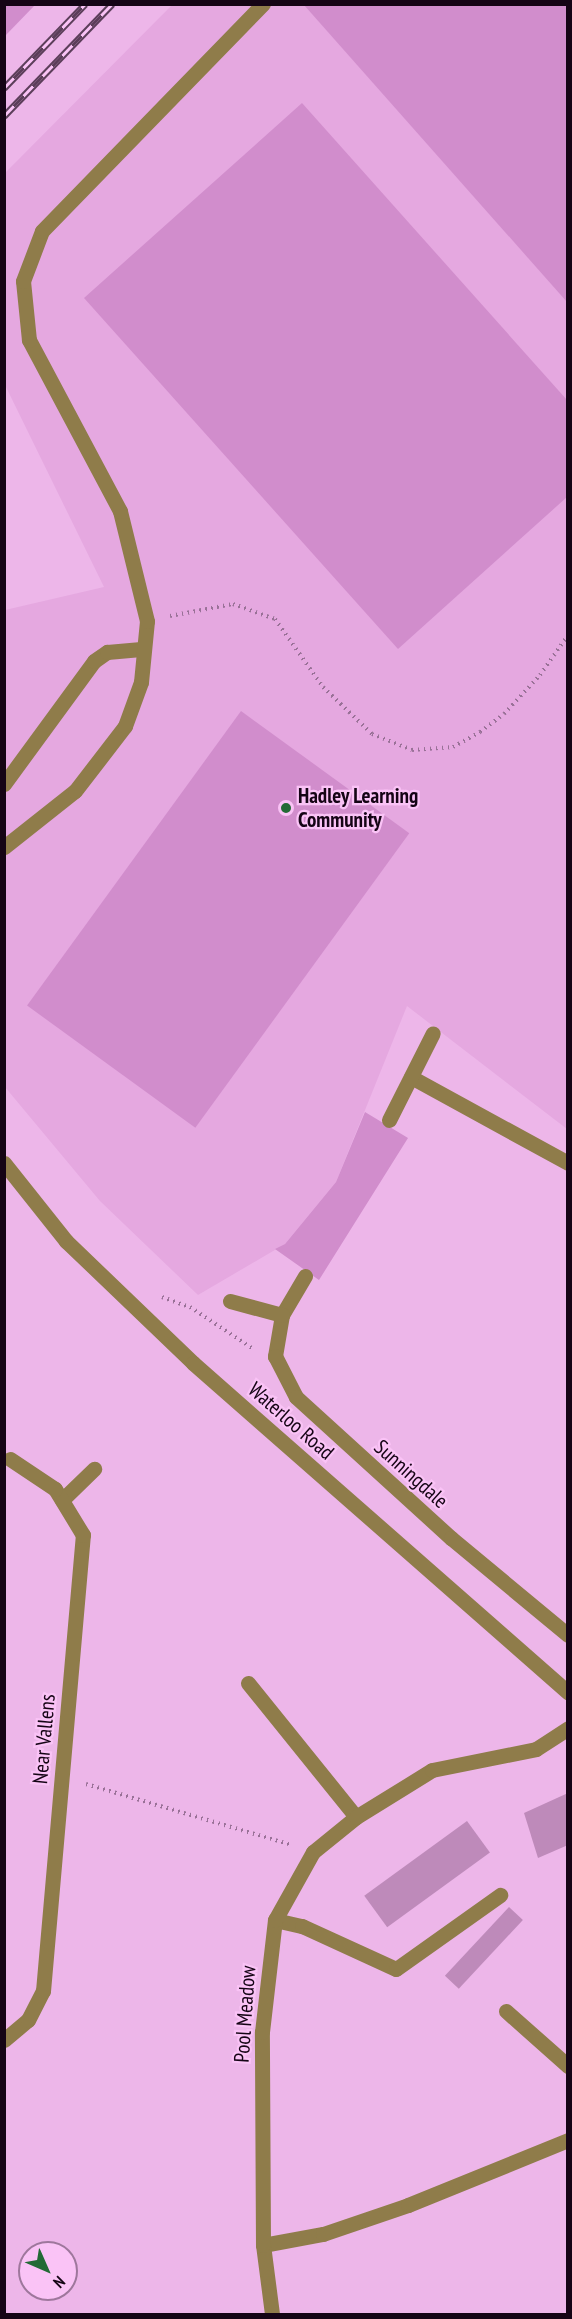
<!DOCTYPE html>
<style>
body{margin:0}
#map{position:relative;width:572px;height:2319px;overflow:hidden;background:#edb6e9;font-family:"PT Sans Narrow",sans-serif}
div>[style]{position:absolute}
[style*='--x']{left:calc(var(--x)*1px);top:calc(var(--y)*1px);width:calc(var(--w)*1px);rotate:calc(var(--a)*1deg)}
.built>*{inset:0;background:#e5a8e0}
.green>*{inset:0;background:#d18dcc;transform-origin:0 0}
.building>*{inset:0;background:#be8aba;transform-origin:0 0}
.path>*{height:4px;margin-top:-2px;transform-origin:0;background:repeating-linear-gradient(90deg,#997197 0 1.5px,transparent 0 6px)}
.service>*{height:15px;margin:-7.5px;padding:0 7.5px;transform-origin:7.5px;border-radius:7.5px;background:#8f7c4a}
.minor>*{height:15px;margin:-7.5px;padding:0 7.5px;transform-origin:7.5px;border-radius:7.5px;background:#8f7c4a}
.tertiary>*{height:15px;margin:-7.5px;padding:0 7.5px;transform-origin:7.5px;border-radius:7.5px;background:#8f7c4a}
.rail>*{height:7px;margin-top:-3.5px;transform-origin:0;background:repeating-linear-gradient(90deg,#fac3f6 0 14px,#5c3e5a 0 28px);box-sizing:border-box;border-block:2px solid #5c3e5a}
.dots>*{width:16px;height:16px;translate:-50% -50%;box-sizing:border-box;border:3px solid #fac3f6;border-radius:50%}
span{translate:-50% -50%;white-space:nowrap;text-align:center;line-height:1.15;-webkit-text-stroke:4.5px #fac3f6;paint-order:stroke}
.poi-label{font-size:21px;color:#150415;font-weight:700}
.left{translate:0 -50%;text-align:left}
.street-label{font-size:21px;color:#150415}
.frame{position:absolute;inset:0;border:6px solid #150415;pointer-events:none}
.north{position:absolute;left:18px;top:2241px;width:60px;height:60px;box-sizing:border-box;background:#fac3f6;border:2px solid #9e779c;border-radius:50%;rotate:135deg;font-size:16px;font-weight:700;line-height:24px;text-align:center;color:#150415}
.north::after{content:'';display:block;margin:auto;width:21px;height:27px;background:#236a36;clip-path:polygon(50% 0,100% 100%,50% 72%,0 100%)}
</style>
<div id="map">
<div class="built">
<div style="clip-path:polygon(172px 5px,567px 5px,567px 1129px,407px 1006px,336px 1182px,285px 1244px,198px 1295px,100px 1201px,5px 1087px,5px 610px,104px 587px,5px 385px,5px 173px)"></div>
</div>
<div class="green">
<div style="clip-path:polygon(5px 4px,35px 5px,5px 36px,4px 5px)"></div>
<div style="clip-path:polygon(304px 5px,567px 5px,567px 302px)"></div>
<div style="clip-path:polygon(302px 103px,567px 400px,567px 497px,398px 649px,84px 298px)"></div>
<div style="left:241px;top:711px;width:208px;height:364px;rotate:36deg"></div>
<div style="clip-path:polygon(365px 1112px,408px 1138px,319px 1280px,275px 1249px,285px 1244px,336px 1182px)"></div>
</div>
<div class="building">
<div style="clip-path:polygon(568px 1793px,568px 1845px,538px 1858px,524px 1813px)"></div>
<div style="left:467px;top:1821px;width:39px;height:127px;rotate:54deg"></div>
<div style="left:509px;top:1907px;width:19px;height:94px;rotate:43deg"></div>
</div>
<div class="path">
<div style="--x:170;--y:616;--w:64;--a:-10.8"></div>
<div style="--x:233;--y:604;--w:45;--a:19.7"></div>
<div style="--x:275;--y:619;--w:83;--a:54.8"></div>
<div style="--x:323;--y:687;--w:68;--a:43.8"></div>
<div style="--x:372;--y:734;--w:43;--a:21.8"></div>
<div style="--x:412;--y:750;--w:41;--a:-4.2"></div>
<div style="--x:453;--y:747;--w:31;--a:-29"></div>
<div style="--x:480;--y:732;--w:30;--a:-37"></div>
<div style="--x:504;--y:714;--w:53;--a:-47.3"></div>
<div style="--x:540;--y:675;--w:49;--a:-55"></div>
<div style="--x:162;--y:1297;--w:30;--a:20"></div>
<div style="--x:190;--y:1307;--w:74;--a:33.5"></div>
<div style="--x:86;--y:1784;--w:215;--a:16.5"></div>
</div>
<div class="service">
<div style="--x:4;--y:784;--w:152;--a:-53.8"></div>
<div style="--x:94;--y:661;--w:16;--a:-35"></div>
<div style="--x:107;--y:652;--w:37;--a:-5"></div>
<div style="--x:4;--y:847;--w:90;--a:-38.3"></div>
<div style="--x:75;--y:791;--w:82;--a:-52.4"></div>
<div style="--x:125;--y:726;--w:47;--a:-70"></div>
<div style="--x:141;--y:682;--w:61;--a:-84.4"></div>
<div style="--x:147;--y:621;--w:113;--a:-103.8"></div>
<div style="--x:120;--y:511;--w:194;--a:-118"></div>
<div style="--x:29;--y:340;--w:59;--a:-95.8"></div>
<div style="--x:23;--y:281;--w:53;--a:-69.2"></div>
<div style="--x:42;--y:231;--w:317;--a:-45.8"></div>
<div style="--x:275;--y:1920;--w:28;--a:13"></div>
<div style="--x:302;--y:1926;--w:103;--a:24.6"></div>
<div style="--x:396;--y:1969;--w:128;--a:-35.4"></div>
</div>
<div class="minor">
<div style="--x:411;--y:1077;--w:179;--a:28.7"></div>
<div style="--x:389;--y:1120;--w:97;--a:-63.2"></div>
<div style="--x:305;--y:1276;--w:45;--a:120.5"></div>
<div style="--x:282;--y:1315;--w:42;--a:99.7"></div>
<div style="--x:275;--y:1356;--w:46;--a:62.9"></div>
<div style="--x:296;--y:1397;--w:210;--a:42.3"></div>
<div style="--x:451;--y:1538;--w:152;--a:39.7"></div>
<div style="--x:230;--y:1301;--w:54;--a:15.1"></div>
<div style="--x:62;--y:1500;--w:45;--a:-44.1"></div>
<div style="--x:248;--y:1683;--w:172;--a:51.1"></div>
<div style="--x:506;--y:2011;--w:83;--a:41.6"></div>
<div style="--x:4;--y:2040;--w:31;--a:-40"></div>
<div style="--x:28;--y:2020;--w:33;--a:-63"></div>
<div style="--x:43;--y:1991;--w:458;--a:-85"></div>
<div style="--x:83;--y:1535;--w:54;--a:-121.3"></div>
<div style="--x:55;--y:1489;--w:54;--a:-146.3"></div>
<div style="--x:263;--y:2245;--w:61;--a:-10.4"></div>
<div style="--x:323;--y:2234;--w:90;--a:-18.8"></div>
<div style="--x:408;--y:2205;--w:173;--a:-22.1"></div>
</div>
<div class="tertiary">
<div style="--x:4;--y:1163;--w:100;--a:51.5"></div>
<div style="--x:66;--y:1241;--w:176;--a:43.8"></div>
<div style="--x:193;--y:1363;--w:499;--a:41.3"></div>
<div style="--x:272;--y:2314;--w:70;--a:-97.4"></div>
<div style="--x:263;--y:2245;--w:213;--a:-90.3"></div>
<div style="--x:262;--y:2032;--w:113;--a:-83.4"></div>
<div style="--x:275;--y:1920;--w:78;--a:-60.8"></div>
<div style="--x:313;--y:1852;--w:55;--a:-39.1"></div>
<div style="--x:356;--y:1817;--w:89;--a:-31.7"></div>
<div style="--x:432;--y:1770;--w:106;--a:-11.4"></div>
<div style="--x:536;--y:1749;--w:38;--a:-33"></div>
</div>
<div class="rail">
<div style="--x:4;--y:88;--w:117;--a:-46"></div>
<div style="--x:4;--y:116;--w:156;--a:-46"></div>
</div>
<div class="dots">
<div style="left:286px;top:808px;background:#236a36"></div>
</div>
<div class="poi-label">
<span class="left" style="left:298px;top:808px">Hadley Learning<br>Community</span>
</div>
<div class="street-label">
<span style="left:291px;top:1421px;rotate:41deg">Waterloo Road</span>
<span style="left:411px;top:1474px;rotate:42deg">Sunningdale</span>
<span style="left:44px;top:1739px;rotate:-85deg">Near Vallens</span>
<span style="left:245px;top:2014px;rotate:-86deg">Pool Meadow</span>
</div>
<div class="frame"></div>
<div class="north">N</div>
</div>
